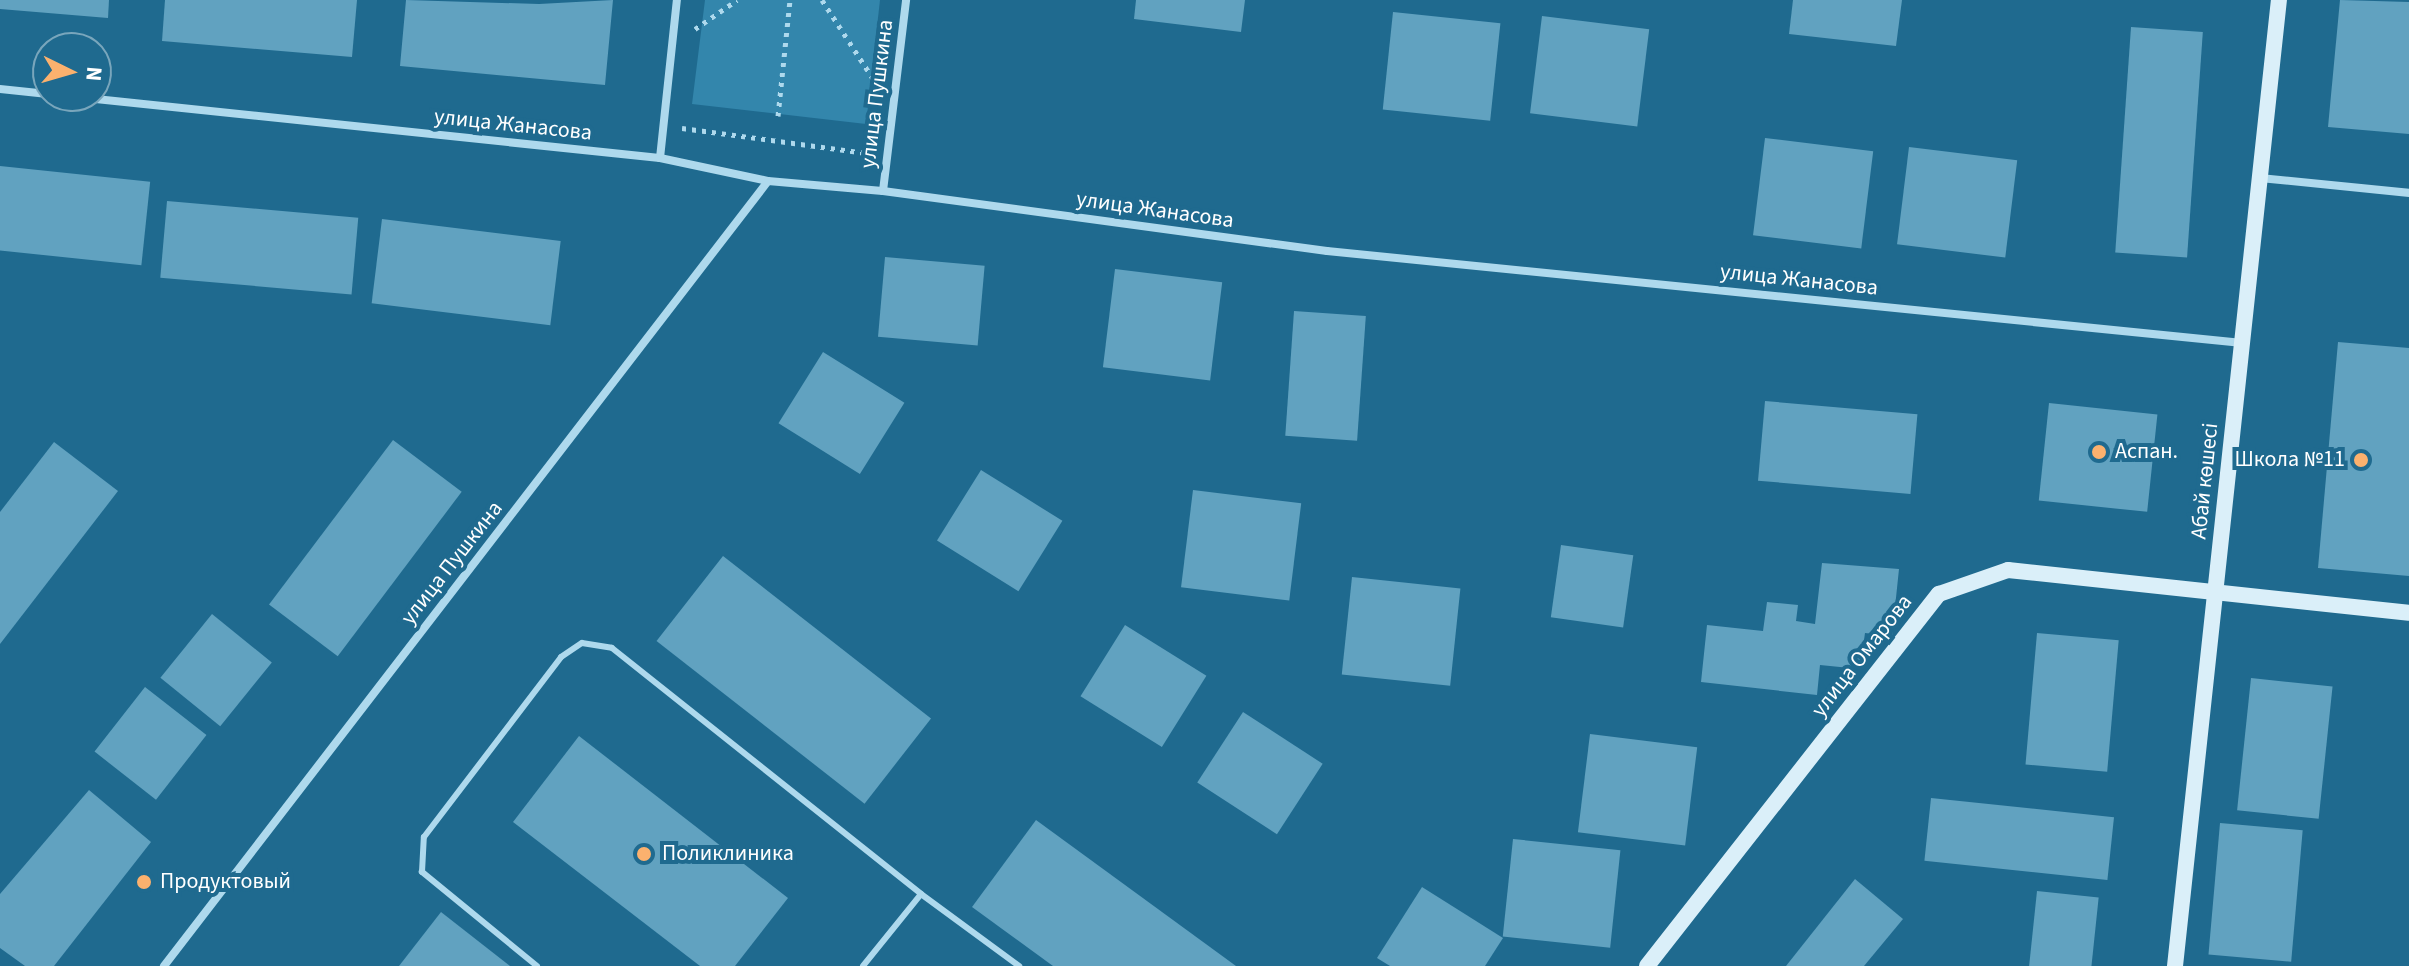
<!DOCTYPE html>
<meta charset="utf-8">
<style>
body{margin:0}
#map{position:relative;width:2409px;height:966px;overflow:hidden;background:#1f6a8f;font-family:"Source Sans 3",sans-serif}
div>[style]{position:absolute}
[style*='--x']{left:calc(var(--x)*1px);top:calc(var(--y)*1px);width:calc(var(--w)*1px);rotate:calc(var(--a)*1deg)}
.green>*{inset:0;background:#3386ac}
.building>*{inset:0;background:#61a2c0;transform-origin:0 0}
.path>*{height:5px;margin-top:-2.5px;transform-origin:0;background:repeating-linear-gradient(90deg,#aed9ed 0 4px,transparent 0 10px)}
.lane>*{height:6px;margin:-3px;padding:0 3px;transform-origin:3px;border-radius:3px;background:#aed9ed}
.street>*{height:8px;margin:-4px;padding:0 4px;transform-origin:4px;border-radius:4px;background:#aed9ed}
.secondary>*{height:16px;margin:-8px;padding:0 8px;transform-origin:8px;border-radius:8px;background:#daeff9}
.dots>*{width:22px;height:22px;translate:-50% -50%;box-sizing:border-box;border:4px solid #1f6a8f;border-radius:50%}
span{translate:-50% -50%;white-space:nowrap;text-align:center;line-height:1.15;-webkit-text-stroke:8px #1f6a8f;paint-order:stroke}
.street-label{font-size:22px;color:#fff}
.poi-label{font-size:22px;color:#fff}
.left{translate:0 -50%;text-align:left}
.right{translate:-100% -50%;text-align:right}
.north{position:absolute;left:32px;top:32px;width:80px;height:80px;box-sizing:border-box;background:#1f6a8f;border:2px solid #79a6bc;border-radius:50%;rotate:95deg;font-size:22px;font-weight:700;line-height:32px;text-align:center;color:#fff}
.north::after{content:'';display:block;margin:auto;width:28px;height:36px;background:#fbb16e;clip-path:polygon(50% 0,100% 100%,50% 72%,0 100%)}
</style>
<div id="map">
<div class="green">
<div style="clip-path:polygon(705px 0,880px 0,866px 124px,692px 104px)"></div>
</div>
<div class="building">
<div style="clip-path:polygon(0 0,109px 0,108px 18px,0 9px)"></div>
<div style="clip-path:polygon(165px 0,357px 0,352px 57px,162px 41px)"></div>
<div style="clip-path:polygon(406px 0,539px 4px,613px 0,605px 85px,400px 66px)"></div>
<div style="clip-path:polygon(1136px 0,1245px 0,1241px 32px,1134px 19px)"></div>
<div style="clip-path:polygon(1793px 0,1902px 0,1896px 46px,1789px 34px)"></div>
<div style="clip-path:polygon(2340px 0,2409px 2px,2409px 134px,2328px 127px)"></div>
<div style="left:1393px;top:12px;width:108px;height:98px;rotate:6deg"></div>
<div style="left:1542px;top:16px;width:108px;height:98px;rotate:7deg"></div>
<div style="left:2131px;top:27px;width:72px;height:226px;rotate:4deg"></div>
<div style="left:1765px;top:138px;width:109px;height:98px;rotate:7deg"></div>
<div style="left:1909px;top:147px;width:109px;height:98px;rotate:7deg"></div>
<div style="left:0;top:166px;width:151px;height:84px;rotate:6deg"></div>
<div style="left:167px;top:201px;width:192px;height:77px;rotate:5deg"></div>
<div style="left:382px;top:219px;width:180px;height:85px;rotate:7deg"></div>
<div style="left:885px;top:257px;width:100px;height:80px;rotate:5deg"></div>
<div style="left:1115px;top:269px;width:108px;height:99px;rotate:7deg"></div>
<div style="left:1294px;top:311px;width:72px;height:125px;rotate:4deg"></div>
<div style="clip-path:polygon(2338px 342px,2409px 348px,2409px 576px,2318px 568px)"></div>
<div style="left:823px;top:352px;width:96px;height:84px;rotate:32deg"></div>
<div style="left:1765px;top:401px;width:153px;height:80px;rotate:5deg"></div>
<div style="left:2049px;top:403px;width:109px;height:98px;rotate:6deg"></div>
<div style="left:393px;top:440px;width:86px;height:206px;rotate:37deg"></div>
<div style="clip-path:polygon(54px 442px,118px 491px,0 644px,0 512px)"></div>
<div style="left:981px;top:470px;width:96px;height:83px;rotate:32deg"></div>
<div style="left:1193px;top:490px;width:109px;height:98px;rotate:7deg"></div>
<div style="left:1561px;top:545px;width:73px;height:73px;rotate:8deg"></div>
<div style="left:723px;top:556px;width:264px;height:108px;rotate:38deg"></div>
<div style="clip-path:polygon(1822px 563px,1899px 569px,1892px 636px,1865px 633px,1860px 669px,1820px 665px,1817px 695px,1701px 682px,1707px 625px,1763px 631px,1767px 602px,1798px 605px,1796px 621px,1815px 624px)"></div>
<div style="left:1352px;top:577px;width:109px;height:98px;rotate:6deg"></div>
<div style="left:212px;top:614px;width:77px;height:82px;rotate:39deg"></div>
<div style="left:1125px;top:625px;width:96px;height:84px;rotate:32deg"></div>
<div style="left:2037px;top:633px;width:82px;height:132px;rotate:5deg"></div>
<div style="left:2251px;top:678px;width:82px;height:133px;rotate:6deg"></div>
<div style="left:145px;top:687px;width:78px;height:82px;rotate:38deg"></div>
<div style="left:1243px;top:712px;width:95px;height:84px;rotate:33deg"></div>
<div style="left:1590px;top:734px;width:108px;height:99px;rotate:7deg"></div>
<div style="clip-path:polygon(579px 736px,788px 898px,735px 966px,700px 966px,513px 822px)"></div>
<div style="clip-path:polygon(89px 790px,151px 842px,54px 966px,25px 966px,0 948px,0 894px)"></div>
<div style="left:1931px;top:798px;width:184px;height:63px;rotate:6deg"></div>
<div style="clip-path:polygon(1036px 820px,1236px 966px,1053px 966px,972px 907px)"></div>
<div style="left:2220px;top:823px;width:83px;height:132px;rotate:5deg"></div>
<div style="left:1513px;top:839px;width:108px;height:98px;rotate:6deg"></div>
<div style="clip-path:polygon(1855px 879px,1903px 919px,1864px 966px,1786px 966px)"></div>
<div style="clip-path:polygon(1422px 887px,1503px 938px,1485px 966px,1390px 966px,1377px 958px)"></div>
<div style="left:2037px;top:891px;width:62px;height:76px;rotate:6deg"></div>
<div style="clip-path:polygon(441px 912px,510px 966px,399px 966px)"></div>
</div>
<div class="path">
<div style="--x:822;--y:0;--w:95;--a:57"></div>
<div style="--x:695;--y:29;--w:51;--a:-34.6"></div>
<div style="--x:778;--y:116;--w:117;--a:-84.1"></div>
<div style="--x:682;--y:128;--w:186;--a:7.7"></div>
</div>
<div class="lane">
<div style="--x:537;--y:966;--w:149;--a:-140.7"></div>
<div style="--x:422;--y:872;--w:35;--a:-87"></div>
<div style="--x:424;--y:837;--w:226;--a:-52.7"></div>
<div style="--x:561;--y:657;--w:25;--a:-34"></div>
<div style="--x:582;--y:643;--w:30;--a:9"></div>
<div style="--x:612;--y:648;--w:395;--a:38.5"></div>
<div style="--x:863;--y:966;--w:92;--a:-51.1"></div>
<div style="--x:921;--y:894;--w:122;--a:36.3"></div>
</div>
<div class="street">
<div style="--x:0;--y:89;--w:48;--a:5.9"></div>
<div style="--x:67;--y:96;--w:596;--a:5.97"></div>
<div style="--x:660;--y:158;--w:110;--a:12"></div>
<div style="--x:768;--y:181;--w:115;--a:5"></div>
<div style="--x:883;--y:191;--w:448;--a:7.7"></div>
<div style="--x:1327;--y:251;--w:920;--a:5.74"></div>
<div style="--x:660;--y:158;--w:159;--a:-83.9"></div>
<div style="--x:2260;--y:178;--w:150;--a:5.7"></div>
<div style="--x:883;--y:191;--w:192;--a:-83.1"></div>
<div style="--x:164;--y:966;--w:990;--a:-52.42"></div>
</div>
<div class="secondary">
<div style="--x:1647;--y:966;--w:473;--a:-51.9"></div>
<div style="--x:1939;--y:594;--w:73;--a:-19.2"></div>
<div style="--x:2008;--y:570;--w:403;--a:6.1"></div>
<div style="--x:2175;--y:966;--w:972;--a:-83.86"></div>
</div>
<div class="dots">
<div style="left:2099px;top:452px;background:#fbb16e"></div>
<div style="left:2361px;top:460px;background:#fbb16e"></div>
<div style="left:644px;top:854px;background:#fbb16e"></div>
<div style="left:144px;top:882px;background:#fbb16e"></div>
</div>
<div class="street-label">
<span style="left:877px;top:94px;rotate:-83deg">улица Пушкина</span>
<span style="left:513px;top:125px;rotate:6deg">улица Жанасова</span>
<span style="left:1155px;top:210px;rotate:8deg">улица Жанасова</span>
<span style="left:1799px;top:280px;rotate:6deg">улица Жанасова</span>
<span style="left:2205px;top:481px;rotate:-84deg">Абай көшесі</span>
<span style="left:452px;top:563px;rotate:-52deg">улица Пушкина</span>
<span style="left:1862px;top:656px;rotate:-52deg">улица Омарова</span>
</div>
<div class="poi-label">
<span class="left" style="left:2115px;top:452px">Аспан.</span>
<span class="right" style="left:2345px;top:460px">Школа №11</span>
<span class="left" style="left:662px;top:854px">Поликлиника</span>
<span class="left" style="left:160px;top:882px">Продуктовый</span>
</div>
<div class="north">N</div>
</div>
